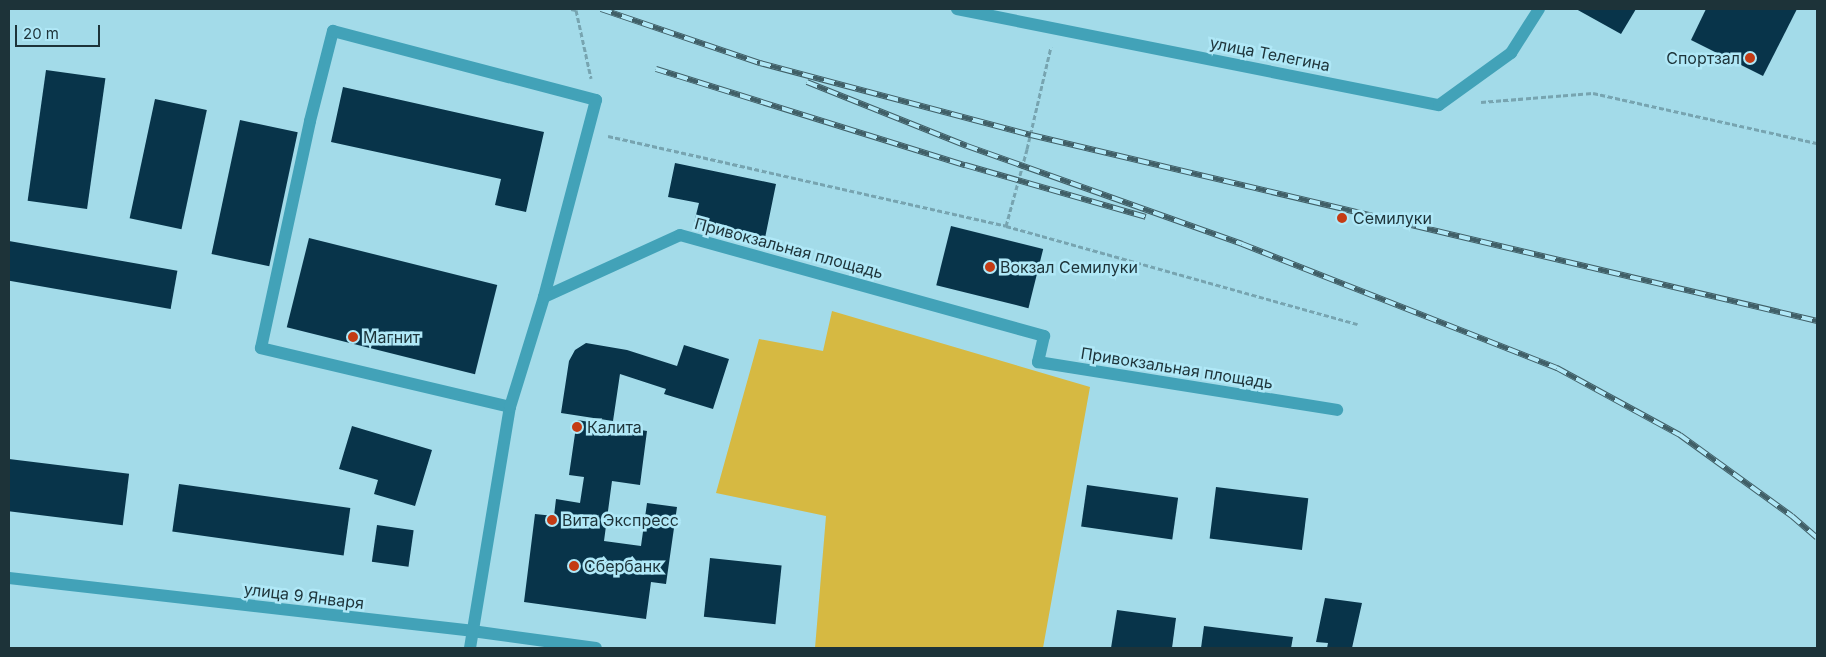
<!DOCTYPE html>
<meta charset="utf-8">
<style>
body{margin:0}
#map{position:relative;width:1826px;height:657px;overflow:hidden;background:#a3dbe9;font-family:Inter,sans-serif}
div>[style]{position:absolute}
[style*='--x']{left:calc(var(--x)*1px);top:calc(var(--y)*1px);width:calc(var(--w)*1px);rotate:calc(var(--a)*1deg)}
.green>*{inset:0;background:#d6b942}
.building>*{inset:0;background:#08344a;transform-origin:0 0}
.path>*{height:3px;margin-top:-1.5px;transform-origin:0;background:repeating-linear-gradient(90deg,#77a4b0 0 5px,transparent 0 7.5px)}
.minor>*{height:12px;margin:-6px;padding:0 6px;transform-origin:6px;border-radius:6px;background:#42a2b8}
.rail>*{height:5.5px;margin-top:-2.75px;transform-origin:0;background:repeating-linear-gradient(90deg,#b0e8f7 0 11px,#405f67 0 22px);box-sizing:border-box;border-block:1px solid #405f67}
.dots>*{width:14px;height:14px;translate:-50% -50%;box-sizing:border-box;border:2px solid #b0e8f7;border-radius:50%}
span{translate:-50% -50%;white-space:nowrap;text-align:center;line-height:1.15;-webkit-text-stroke:5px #b0e8f7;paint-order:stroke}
.street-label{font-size:16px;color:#1d3339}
.poi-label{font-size:16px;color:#1d3339}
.right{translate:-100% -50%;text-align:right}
.left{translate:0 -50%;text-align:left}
.frame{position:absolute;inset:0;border:10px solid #1d3339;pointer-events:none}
.scale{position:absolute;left:15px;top:25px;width:85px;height:22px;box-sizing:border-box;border:2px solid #1d3339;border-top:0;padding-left:6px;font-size:15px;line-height:18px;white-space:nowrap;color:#1d3339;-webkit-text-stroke:4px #b0e8f7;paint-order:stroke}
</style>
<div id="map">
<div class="green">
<div style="clip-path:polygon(832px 311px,1090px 387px,1043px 648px,815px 648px,826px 516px,716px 493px,759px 339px,823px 351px)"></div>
</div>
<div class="building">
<div style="clip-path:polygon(1576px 9px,1636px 9px,1621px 34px)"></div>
<div style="clip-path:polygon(1706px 9px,1797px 9px,1763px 76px,1691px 40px)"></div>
<div style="left:46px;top:70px;width:60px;height:132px;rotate:8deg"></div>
<div style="clip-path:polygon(343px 87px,544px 132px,526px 212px,495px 205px,501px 179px,331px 142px)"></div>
<div style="left:155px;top:99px;width:53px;height:122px;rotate:12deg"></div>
<div style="left:240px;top:120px;width:59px;height:137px;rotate:12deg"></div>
<div style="clip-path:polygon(675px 163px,776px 184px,765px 238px,694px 223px,699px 203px,668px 197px)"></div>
<div style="left:951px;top:226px;width:95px;height:61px;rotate:14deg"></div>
<div style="left:309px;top:238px;width:194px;height:92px;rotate:14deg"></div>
<div style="left:9px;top:241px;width:171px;height:39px;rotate:10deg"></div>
<div style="clip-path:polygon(586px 343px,627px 350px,677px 366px,684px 345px,729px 359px,713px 409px,664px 394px,666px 389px,620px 374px,613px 421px,561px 413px,569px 361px,575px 350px)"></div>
<div style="clip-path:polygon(577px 420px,647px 431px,640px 485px,612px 481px,604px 541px,641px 546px,647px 503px,677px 507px,666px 584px,651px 582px,646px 619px,524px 602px,535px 514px,554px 516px,556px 499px,580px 503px,584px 477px,569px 475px)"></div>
<div style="clip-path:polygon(352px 426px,432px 450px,415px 506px,374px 494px,378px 480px,339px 469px)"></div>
<div style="left:9px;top:459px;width:121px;height:52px;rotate:7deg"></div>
<div style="left:179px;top:484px;width:173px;height:48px;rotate:8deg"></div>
<div style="left:1087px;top:485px;width:92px;height:42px;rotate:8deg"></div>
<div style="left:1216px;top:487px;width:93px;height:52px;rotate:7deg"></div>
<div style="left:377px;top:525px;width:37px;height:37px;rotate:8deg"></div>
<div style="left:710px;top:558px;width:72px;height:59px;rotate:6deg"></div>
<div style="clip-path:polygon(1325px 598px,1362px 603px,1352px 648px,1327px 648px,1328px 643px,1316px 642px)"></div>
<div style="clip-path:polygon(1117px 610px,1176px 618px,1172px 648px,1111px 648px)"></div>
<div style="clip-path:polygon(1204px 626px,1293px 637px,1291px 648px,1201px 648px)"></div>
</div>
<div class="path">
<div style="--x:571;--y:9;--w:5;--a:11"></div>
<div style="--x:576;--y:10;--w:70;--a:77.6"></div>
<div style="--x:1481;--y:102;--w:112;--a:-4.6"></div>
<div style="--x:1593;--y:93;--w:230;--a:12.6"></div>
<div style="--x:608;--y:136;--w:408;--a:12.7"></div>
<div style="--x:1006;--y:226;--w:365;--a:15.6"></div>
<div style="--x:1006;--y:226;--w:80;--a:-74.7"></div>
<div style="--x:1027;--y:149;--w:105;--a:-76.8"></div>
</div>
<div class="minor">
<div style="--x:957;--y:9;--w:491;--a:11.3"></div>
<div style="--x:1439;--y:105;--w:89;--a:-35.8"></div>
<div style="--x:1511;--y:53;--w:52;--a:-57.5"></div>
<div style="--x:510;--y:407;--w:256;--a:-166.7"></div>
<div style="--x:261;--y:348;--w:232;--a:-77.8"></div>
<div style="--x:310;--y:121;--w:93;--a:-75.7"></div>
<div style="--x:333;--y:31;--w:272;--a:14.7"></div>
<div style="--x:596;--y:100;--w:204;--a:104.8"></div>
<div style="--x:9;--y:578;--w:466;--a:6.5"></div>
<div style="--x:472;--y:631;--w:125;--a:7.8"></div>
<div style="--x:470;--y:648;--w:244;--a:-80.6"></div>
<div style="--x:510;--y:407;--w:115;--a:-72.8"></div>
<div style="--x:544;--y:297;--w:149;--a:-24.5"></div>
<div style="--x:680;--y:235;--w:378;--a:15.5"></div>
<div style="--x:1044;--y:336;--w:27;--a:103"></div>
<div style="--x:1038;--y:362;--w:303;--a:9.1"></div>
</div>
<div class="rail">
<div style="--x:601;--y:9;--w:168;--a:18.8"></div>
<div style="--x:760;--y:63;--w:280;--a:14.9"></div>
<div style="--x:1031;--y:135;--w:808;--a:13.31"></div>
<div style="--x:656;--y:69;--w:324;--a:17.3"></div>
<div style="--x:965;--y:165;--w:188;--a:16"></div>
<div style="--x:807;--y:82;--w:172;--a:21.8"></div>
<div style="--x:967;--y:146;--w:292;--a:19.6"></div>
<div style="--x:1242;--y:244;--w:339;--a:21.5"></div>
<div style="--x:1557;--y:368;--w:140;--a:28.6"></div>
<div style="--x:1680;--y:435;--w:138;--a:35.9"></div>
<div style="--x:1792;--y:516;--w:33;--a:41"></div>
</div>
<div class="dots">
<div style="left:1750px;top:58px;background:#c43b14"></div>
<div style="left:1342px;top:218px;background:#c43b14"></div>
<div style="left:990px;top:267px;background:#c43b14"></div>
<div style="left:353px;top:337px;background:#c43b14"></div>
<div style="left:577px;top:427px;background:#c43b14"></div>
<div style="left:552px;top:520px;background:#c43b14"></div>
<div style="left:574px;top:566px;background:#c43b14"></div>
</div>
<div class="street-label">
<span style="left:1270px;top:54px;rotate:11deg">улица Телегина</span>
<span style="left:789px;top:248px;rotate:15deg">Привокзальная площадь</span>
<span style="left:1177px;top:368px;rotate:9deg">Привокзальная площадь</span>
<span style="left:304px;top:596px;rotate:7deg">улица 9 Января</span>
</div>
<div class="poi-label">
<span class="right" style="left:1740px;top:58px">Спортзал</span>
<span class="left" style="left:1353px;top:218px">Семилуки</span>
<span class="left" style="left:1000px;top:267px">Вокзал Семилуки</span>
<span class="left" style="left:363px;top:337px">Магнит</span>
<span class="left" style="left:587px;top:427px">Калита</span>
<span class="left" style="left:562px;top:520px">Вита Экспресс</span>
<span class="left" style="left:584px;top:566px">Сбербанк</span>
</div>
<div class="frame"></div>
<div class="scale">20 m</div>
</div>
